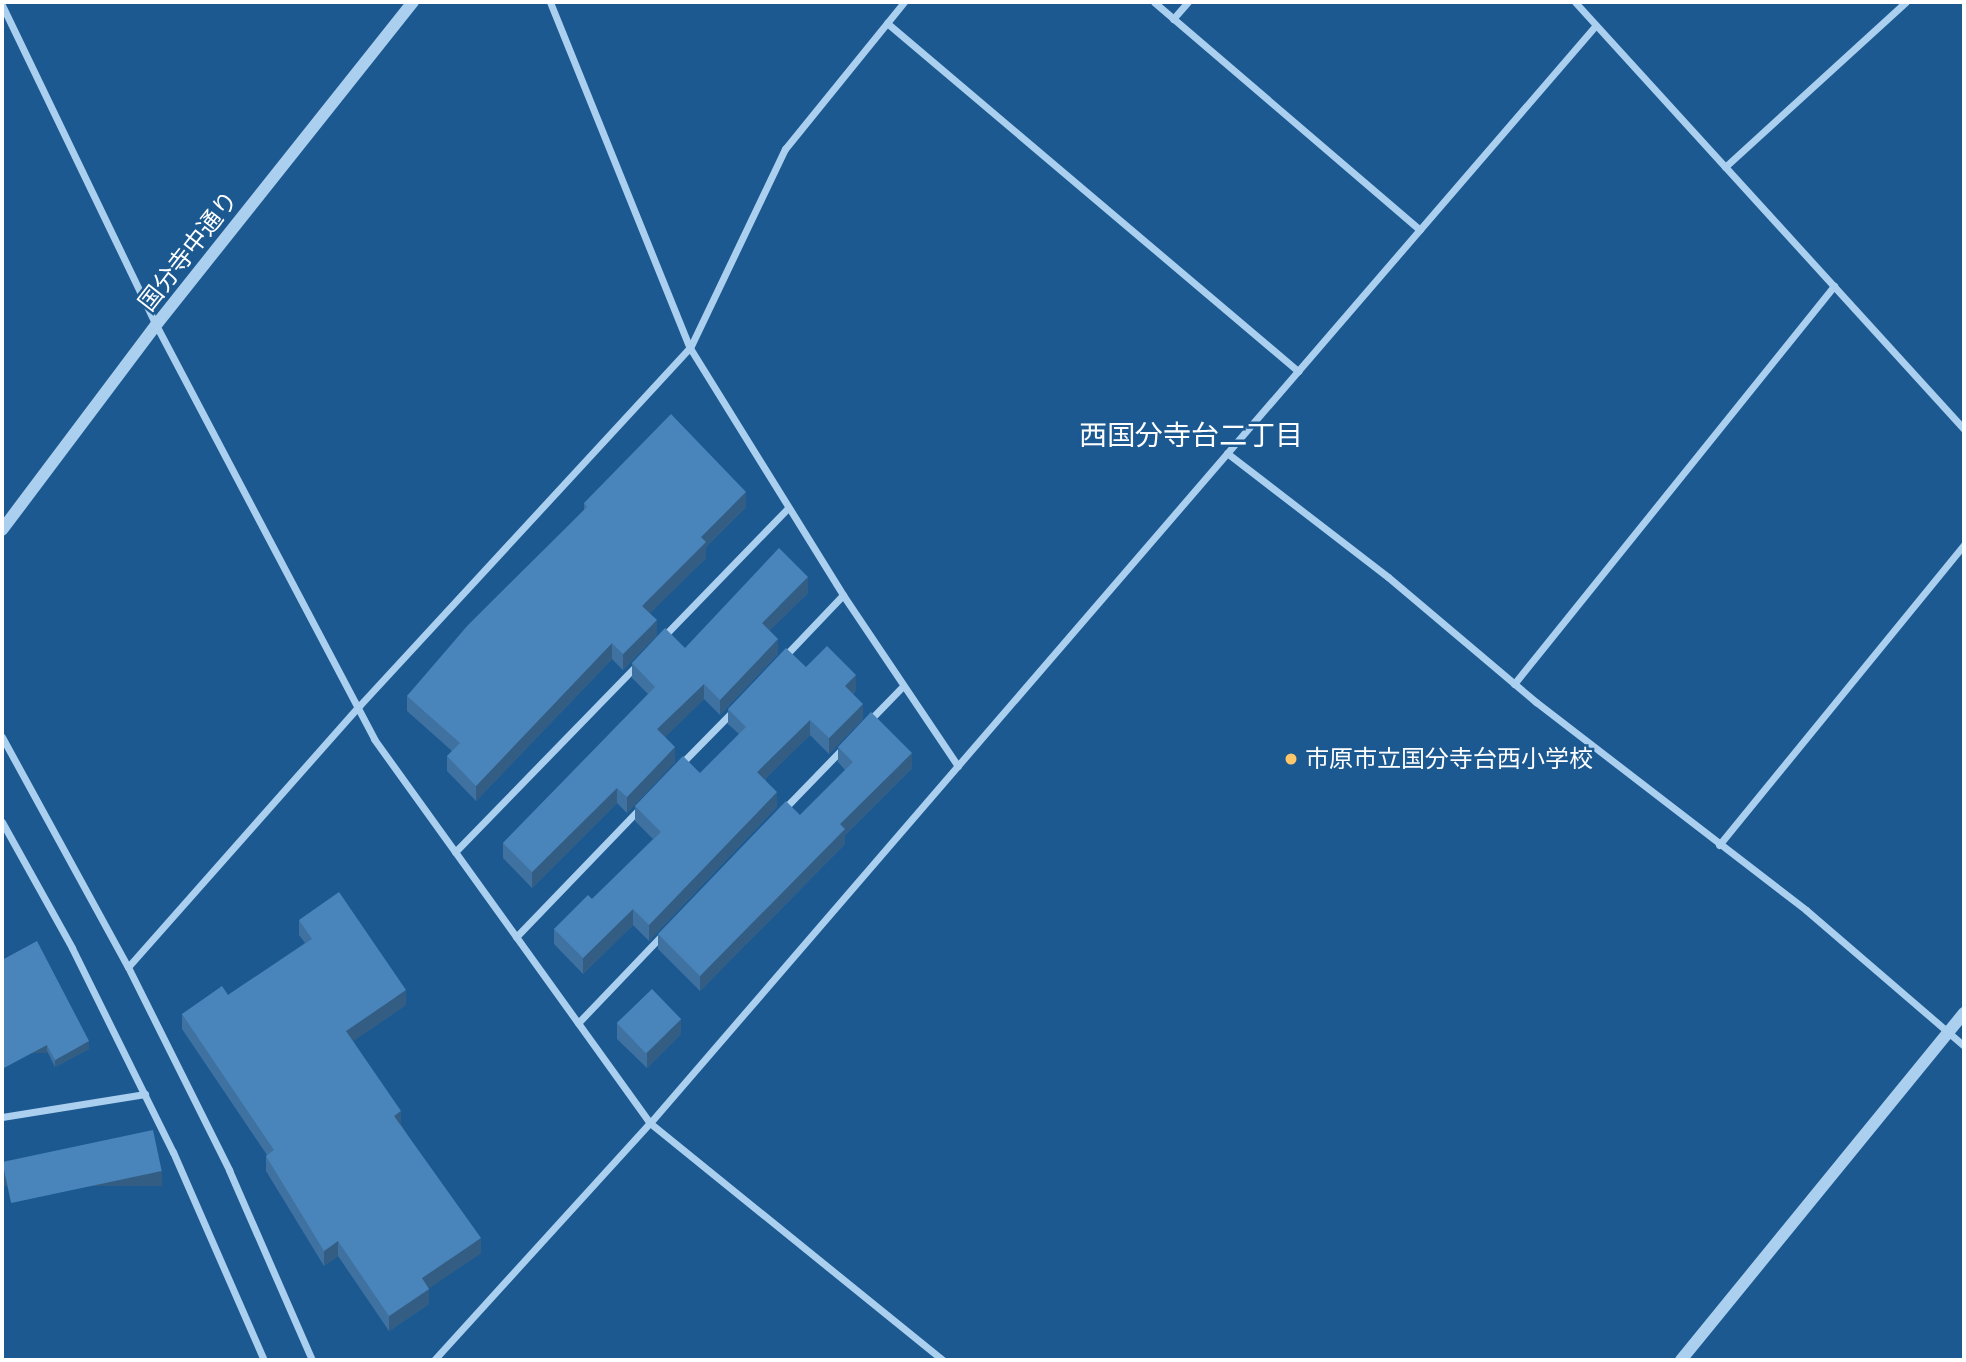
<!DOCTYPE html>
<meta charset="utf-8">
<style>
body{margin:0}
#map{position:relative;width:1966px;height:1362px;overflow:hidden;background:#1c5991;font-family:Inter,"Noto Sans JP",sans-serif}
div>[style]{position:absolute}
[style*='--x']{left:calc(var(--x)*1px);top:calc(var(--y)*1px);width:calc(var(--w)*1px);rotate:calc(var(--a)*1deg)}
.minor>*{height:7px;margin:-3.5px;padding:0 3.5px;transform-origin:3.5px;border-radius:3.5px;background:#abcfee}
.tertiary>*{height:12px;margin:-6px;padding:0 6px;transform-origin:6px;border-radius:6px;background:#abcfee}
.wall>*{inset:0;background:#3f72a0}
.shaded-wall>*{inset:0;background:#335d82;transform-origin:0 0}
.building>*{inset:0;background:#4985ba;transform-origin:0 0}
.dots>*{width:19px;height:19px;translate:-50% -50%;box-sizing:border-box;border:4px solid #1c5991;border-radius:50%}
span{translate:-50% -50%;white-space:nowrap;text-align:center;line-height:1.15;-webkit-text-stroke:5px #1c5991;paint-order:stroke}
.street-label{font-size:24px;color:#fff}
.poi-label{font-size:24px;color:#fff}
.left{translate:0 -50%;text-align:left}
.quarter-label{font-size:28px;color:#fff}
.frame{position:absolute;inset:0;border:4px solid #fff;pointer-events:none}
</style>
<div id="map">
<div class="minor">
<div style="--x:550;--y:2;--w:373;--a:68"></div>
<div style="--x:690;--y:348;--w:291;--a:58.2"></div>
<div style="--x:843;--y:595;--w:206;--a:56.1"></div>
<div style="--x:1154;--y:2;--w:350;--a:40.6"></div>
<div style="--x:1575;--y:2;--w:578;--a:47.67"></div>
<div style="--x:2;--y:5;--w:355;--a:64.3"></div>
<div style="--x:156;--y:325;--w:468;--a:62.2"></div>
<div style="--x:374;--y:739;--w:473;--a:54.3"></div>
<div style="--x:650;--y:1123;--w:377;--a:39"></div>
<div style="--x:1173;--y:19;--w:23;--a:-49"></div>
<div style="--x:887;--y:23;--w:539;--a:40.26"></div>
<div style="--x:1725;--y:167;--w:245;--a:-42.4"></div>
<div style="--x:1227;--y:453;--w:203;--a:37.6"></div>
<div style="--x:1388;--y:577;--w:194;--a:40.2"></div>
<div style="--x:1536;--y:702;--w:341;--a:37.6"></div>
<div style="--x:1806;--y:910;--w:208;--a:40.7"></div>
<div style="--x:664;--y:636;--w:178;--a:-45.9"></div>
<div style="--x:783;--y:658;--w:87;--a:-46.4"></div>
<div style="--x:1514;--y:684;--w:511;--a:-51.2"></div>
<div style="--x:869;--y:721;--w:49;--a:-45.8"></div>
<div style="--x:2;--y:737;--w:262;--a:61.3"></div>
<div style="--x:128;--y:967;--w:227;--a:63.5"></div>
<div style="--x:229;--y:1170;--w:207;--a:66.4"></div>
<div style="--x:681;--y:764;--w:76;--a:-45.5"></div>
<div style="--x:784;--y:809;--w:86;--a:-45.9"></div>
<div style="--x:2;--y:822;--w:144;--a:60.9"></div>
<div style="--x:72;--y:948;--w:228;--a:63.7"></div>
<div style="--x:173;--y:1152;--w:227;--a:66.4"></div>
<div style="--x:1719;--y:845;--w:387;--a:-50.8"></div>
<div style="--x:455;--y:852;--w:261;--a:-45.8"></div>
<div style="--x:516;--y:937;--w:182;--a:-46.1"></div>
<div style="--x:128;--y:967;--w:350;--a:-48.5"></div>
<div style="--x:360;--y:705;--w:486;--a:-47.3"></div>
<div style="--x:690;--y:348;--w:221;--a:-64.5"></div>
<div style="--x:785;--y:149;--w:189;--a:-51"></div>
<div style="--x:578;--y:1023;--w:124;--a:-46.3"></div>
<div style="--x:2;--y:1117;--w:145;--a:-9.1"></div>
<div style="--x:434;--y:1360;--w:321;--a:-47.7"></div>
<div style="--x:650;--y:1123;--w:1449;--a:-49.25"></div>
</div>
<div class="tertiary">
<div style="--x:2;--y:530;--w:256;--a:-53.1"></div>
<div style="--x:156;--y:325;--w:413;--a:-51.5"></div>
<div style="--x:1681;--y:1360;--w:448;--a:-50.8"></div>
</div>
<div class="wall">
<div style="clip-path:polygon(584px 503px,746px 507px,706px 547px,706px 558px,650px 613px,657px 635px,623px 670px,612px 659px,476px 801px,447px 771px,447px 756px,452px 751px,407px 711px,407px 696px,584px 510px)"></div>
<div style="clip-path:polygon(808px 593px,769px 631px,778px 654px,720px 715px,704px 699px,665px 737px,675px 762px,627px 813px,617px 803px,532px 888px,503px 858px,503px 843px,648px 694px,632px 678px,632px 663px,685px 648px)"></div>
<div style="clip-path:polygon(806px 667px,856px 690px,853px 694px,863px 719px,829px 754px,810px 735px,765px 779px,777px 807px,649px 941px,633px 925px,583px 974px,554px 944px,554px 929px,592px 899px,653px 839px,635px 821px,635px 806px,700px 773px,739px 734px,728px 724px,728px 709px)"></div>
<div style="clip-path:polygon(838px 747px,912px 768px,845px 835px,845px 844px,700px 991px,658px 949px,658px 934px,800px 815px,845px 770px,838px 762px)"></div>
<div style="clip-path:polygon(299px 920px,406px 1005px,353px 1041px,401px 1125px,481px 1253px,429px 1288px,429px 1304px,389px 1331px,338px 1256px,324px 1266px,266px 1171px,266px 1156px,267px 1155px,182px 1029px,182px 1014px,228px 995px,305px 943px,299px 935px)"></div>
<div style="clip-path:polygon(2px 960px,89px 1049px,55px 1067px)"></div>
<div style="clip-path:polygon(617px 1023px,681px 1034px,647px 1068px,617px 1039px)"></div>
</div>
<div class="shaded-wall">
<div style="clip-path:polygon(746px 492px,746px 507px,706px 547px,706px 558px,642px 621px,642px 606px,701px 537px)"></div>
<div style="clip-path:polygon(808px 577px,808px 593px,762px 638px,762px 623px)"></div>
<div style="clip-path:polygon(657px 620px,657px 635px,623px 670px,623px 654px)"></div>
<div style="clip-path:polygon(778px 639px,778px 654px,720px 715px,720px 700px)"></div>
<div style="clip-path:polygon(612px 643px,612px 659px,476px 801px,476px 786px)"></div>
<div style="clip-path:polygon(856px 675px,856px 690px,845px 701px,845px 686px)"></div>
<div style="clip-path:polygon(704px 684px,704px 699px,657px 745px,657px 729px)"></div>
<div style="clip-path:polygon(863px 704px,863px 719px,829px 754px,829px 738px)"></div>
<div style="clip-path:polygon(810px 720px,810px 735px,757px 787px,757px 772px)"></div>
<div style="clip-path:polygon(675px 747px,675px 762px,627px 813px,627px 797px)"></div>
<div style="clip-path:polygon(912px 753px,912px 768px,845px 835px,845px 844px,700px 991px,700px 976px,840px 824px)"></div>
<div style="clip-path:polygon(617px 788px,617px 803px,532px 888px,532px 872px)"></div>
<div style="clip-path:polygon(777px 792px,777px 807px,649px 941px,649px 925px)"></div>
<div style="clip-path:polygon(633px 909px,633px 925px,583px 974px,583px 958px)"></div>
<div style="clip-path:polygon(406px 990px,406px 1005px,346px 1046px,346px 1031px)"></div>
<div style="clip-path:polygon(681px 1019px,681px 1034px,647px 1068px,647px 1053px)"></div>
<div style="clip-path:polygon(89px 1041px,89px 1049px,55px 1067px,55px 1060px)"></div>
<div style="left:47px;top:1045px;width:8px;height:51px;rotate:90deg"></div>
<div style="clip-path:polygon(401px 1111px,401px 1127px,394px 1116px)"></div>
<div style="left:162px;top:1171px;width:15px;height:164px;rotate:90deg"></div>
<div style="clip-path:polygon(481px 1238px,481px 1253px,422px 1293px,422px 1278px)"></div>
<div style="clip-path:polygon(338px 1241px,338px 1256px,324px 1266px,324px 1251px)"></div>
<div style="clip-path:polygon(429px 1289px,429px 1304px,389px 1331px,389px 1316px)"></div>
</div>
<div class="building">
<div style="clip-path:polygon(671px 414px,746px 492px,701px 537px,706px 542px,642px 606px,657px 620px,623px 654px,612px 643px,476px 786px,447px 756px,460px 743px,407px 696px,468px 625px,587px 507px,584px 503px)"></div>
<div style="clip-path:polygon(779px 548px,808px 577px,762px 623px,778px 639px,720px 700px,704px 684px,657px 729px,675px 747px,627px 797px,617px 788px,532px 872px,503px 843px,655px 687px,632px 663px,665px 628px,685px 648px)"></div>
<div style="clip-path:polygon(827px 646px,856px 675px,845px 686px,863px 704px,829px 738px,810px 720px,757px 772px,777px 792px,649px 925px,633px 909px,583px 958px,554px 929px,588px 895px,592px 899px,661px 832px,635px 806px,683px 756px,700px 773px,746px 727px,728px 709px,786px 648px,806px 667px)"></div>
<div style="clip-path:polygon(871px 712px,912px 753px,840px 824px,845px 829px,700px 976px,658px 934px,786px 801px,800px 815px,853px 762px,838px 747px)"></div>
<div style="clip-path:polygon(339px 892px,406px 990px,346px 1031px,401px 1111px,394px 1116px,481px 1238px,422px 1278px,429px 1289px,389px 1316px,338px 1241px,324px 1251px,266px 1156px,274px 1150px,182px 1014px,222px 986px,228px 995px,312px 939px,299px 920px)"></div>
<div style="clip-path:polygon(37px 941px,89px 1041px,55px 1060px,47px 1045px,2px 1069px,2px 960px)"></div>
<div style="left:652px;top:989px;width:42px;height:49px;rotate:46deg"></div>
<div style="left:153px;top:1130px;width:42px;height:154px;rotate:78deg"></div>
</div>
<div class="dots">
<div style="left:1291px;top:759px;background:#ffc769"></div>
</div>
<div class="street-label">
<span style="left:188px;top:251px;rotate:-52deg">国分寺中通り</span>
</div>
<div class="poi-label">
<span class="left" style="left:1305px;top:759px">市原市立国分寺台西小学校</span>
</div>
<div class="quarter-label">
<span style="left:1191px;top:435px">西国分寺台二丁目</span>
</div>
<div class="frame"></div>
</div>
